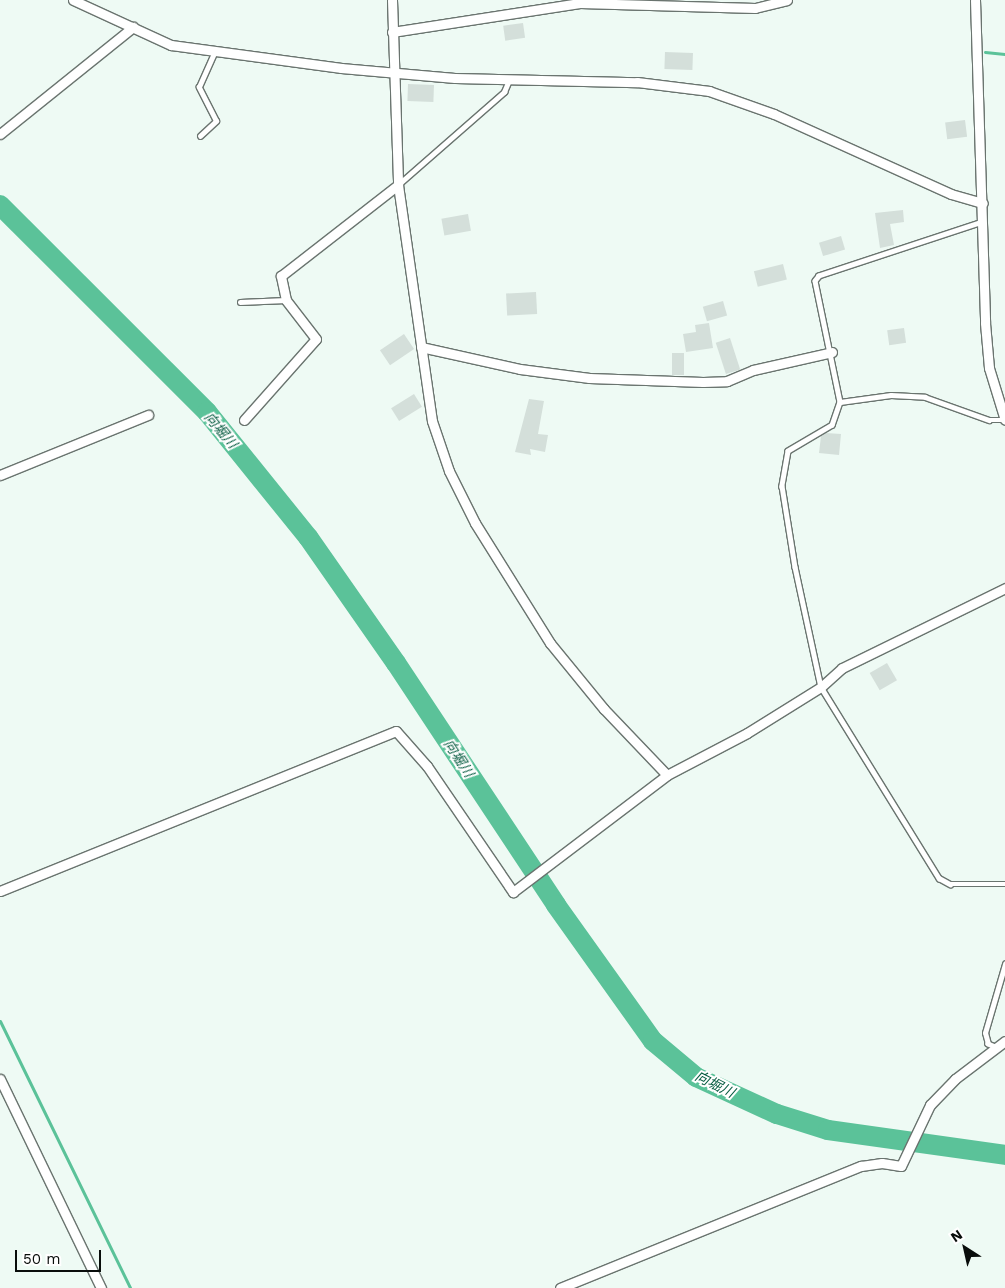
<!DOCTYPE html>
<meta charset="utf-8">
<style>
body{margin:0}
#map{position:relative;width:1005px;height:1288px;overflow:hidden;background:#eefaf4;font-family:"Work Sans","Noto Sans JP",sans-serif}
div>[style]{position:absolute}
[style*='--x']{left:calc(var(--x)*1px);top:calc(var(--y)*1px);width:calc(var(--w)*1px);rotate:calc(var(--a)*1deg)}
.stream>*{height:3px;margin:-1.5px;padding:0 1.5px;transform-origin:1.5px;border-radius:1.5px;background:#5bc299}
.river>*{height:20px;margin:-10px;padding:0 10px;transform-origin:10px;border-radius:10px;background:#5bc299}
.building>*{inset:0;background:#d4dfda;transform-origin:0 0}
.roads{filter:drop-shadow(1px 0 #6a746f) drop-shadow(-1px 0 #6a746f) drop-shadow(0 1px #6a746f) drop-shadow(0 -1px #6a746f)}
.lane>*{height:4.5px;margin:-2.25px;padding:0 2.25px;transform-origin:2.25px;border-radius:2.25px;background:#fff}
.street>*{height:9px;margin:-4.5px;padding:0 4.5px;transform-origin:4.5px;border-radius:4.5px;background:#fff}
span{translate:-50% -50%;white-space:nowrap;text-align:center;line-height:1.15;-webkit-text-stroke:4px #fff;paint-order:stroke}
.water-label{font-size:14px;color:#085d42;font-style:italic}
.north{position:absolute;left:940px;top:1223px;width:50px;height:50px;-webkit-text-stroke:4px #fff;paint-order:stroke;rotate:325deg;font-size:14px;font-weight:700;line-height:20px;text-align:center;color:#090d0b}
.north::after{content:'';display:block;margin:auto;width:18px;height:22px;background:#090d0b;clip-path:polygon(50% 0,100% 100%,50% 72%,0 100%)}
.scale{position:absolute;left:15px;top:1250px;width:86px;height:22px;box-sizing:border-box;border:2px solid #090d0b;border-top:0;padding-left:6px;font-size:15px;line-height:18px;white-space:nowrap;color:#090d0b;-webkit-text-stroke:4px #fff;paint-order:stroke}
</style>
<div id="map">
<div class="stream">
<div style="--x:985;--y:52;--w:20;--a:6"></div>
<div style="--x:0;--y:1021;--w:297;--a:64"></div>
</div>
<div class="river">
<div style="--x:0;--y:205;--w:293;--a:45"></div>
<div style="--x:207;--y:412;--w:161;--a:51.1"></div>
<div style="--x:308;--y:537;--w:154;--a:55.1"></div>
<div style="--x:396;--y:663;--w:290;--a:56.5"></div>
<div style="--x:556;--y:905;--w:167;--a:54.5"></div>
<div style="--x:653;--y:1041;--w:56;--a:39.9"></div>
<div style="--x:696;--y:1077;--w:89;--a:24.6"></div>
<div style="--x:777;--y:1114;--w:53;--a:17.4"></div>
<div style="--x:828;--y:1130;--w:179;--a:8"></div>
</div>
<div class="building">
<div style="left:523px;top:23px;width:15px;height:20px;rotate:82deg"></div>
<div style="left:665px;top:52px;width:28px;height:17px;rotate:2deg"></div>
<div style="left:408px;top:84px;width:26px;height:17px;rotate:2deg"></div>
<div style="left:965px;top:120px;width:17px;height:20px;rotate:83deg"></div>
<div style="clip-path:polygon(903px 210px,904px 222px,890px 224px,894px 245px,880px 248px,875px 213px)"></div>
<div style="left:468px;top:214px;width:17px;height:27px;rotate:80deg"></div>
<div style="left:841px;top:236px;width:14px;height:23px;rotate:73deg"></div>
<div style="left:783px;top:264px;width:16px;height:30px;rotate:76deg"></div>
<div style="left:536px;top:292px;width:22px;height:30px;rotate:87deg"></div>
<div style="left:723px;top:301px;width:15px;height:21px;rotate:74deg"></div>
<div style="clip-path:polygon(709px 323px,713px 348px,686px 352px,683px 334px,696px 332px,695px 325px)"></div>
<div style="left:904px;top:328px;width:15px;height:17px;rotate:82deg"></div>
<div style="left:404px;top:334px;width:18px;height:29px;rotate:56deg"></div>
<div style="left:730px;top:338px;width:33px;height:15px;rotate:72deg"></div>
<div style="left:672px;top:353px;width:12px;height:22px"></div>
<div style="left:414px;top:394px;width:15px;height:27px;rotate:58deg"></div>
<div style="clip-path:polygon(529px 399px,544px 401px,538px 434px,548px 435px,545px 452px,530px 449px,531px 455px,515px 452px)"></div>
<div style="clip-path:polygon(826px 433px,841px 434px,839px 455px,819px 453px,821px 436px)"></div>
<div style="left:887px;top:663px;width:20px;height:20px;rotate:60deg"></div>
</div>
<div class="roads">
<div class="lane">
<div style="--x:200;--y:136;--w:22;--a:-43"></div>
<div style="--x:216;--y:121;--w:38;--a:-117"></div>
<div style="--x:199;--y:87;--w:39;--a:-66"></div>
<div style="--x:399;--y:184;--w:140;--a:-41.2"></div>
<div style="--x:504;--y:92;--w:13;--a:-67"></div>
<div style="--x:982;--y:222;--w:172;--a:161.7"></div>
<div style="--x:819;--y:276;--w:6;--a:129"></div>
<div style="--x:815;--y:281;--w:124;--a:78.3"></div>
<div style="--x:840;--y:402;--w:24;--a:109"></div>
<div style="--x:832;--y:425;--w:51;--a:149.4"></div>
<div style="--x:788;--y:451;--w:36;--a:100"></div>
<div style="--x:782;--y:486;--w:82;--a:80.9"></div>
<div style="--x:795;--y:567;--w:123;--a:77.8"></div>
<div style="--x:821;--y:687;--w:225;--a:58.3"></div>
<div style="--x:939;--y:878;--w:13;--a:29"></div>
<div style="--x:950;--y:884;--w:55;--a:0"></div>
<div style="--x:240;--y:302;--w:46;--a:-2.5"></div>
<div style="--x:840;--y:402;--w:51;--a:-7.8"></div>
<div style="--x:891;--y:395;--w:34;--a:3"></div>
<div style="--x:925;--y:397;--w:68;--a:19.8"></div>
<div style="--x:989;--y:420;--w:16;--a:0"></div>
<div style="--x:995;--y:1047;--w:8;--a:-157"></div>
<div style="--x:988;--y:1044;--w:11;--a:-105"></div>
<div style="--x:985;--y:1033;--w:72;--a:-73.8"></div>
</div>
<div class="street">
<div style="--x:73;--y:0;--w:108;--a:24.7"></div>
<div style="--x:171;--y:45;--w:172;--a:7.7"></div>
<div style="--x:341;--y:68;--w:114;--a:5"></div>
<div style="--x:455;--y:78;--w:182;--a:1.3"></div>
<div style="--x:637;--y:82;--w:73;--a:7.1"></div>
<div style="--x:709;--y:91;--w:69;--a:19.5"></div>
<div style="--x:774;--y:114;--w:194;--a:24.3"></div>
<div style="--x:951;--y:194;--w:33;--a:16"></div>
<div style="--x:392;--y:0;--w:185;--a:88.1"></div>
<div style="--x:398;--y:185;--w:238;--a:81.8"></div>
<div style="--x:432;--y:421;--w:53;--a:71.2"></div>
<div style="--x:449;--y:471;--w:58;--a:63.4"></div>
<div style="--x:475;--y:523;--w:142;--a:58"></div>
<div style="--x:550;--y:643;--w:85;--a:50.7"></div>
<div style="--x:604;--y:709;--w:91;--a:46.3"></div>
<div style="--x:975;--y:0;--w:323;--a:88.2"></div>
<div style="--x:985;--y:323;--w:45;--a:84.9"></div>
<div style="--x:989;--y:368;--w:54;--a:72.9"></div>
<div style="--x:392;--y:32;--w:190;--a:-8.8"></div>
<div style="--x:580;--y:3;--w:175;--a:1.6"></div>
<div style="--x:755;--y:8;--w:33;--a:-14"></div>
<div style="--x:0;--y:134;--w:171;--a:-38.8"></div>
<div style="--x:421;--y:347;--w:101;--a:12.5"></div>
<div style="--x:520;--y:369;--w:70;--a:7.4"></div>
<div style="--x:589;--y:378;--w:114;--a:2"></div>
<div style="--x:703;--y:382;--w:24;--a:-2"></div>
<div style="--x:727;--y:381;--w:28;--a:-23"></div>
<div style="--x:753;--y:370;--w:81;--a:-12.8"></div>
<div style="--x:244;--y:420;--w:108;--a:-48.4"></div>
<div style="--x:316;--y:339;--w:49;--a:-127.6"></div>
<div style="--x:286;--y:300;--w:25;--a:-102"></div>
<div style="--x:281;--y:276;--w:148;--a:-37.9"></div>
<div style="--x:0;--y:475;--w:160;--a:-22.1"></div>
<div style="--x:0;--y:891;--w:427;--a:-22"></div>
<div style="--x:396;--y:731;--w:47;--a:48.5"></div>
<div style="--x:427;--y:766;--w:153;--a:55.7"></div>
<div style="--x:513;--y:892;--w:193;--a:-37.2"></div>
<div style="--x:667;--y:775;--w:90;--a:-27.7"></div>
<div style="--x:747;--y:733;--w:87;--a:-31.9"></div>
<div style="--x:821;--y:687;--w:28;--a:-42"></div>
<div style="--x:842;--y:668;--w:182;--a:-26.1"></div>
<div style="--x:0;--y:1079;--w:232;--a:64.2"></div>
<div style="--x:560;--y:1288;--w:325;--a:-22.1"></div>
<div style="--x:861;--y:1166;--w:21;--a:-8"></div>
<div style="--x:882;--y:1163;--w:19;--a:9"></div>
<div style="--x:901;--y:1166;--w:68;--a:-64.6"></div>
<div style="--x:930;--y:1105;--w:36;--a:-46"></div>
<div style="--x:955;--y:1079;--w:63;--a:-37.2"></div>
</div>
</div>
<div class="water-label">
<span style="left:221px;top:430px;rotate:50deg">向堀川</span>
<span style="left:459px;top:758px;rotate:57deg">向堀川</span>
<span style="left:715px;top:1084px;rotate:27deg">向堀川</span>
</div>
<div class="north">N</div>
<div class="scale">50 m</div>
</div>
